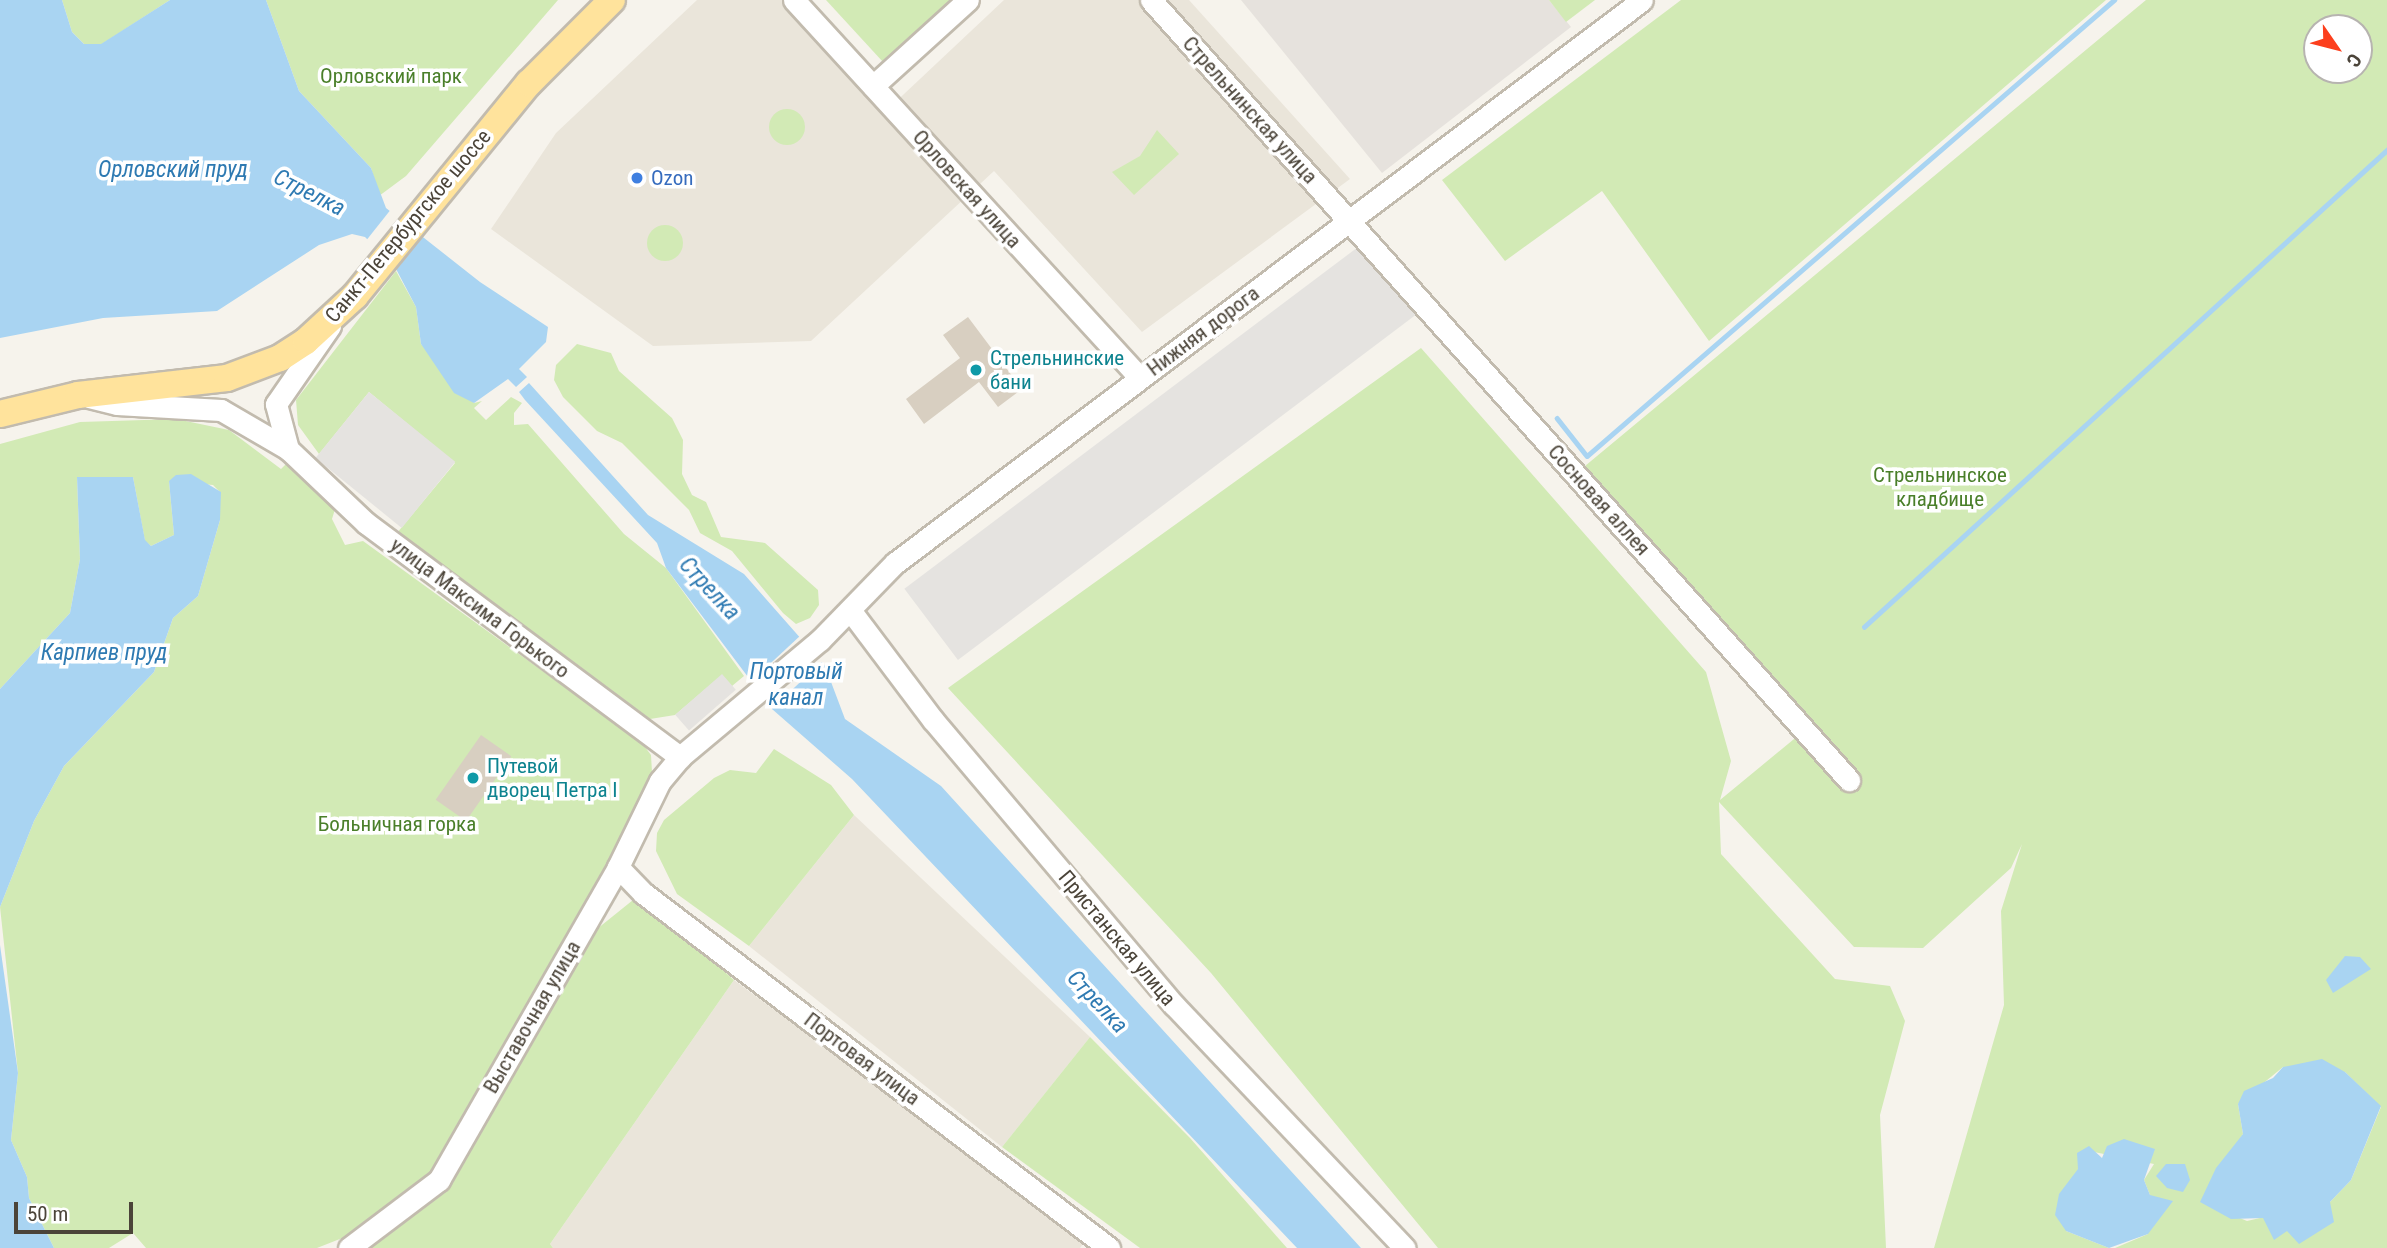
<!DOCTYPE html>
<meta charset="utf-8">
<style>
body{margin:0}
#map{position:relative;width:2387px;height:1248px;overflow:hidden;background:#f6f3ec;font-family:"Roboto Condensed",sans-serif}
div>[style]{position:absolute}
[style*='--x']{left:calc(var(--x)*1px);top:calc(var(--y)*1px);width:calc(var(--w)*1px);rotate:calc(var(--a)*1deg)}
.residential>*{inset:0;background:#eae5da}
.industrial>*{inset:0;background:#e6e2dd}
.green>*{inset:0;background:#d2eab5}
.round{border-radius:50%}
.parking>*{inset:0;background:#e5e3e0;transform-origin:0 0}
.water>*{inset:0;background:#a9d4f2}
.pier>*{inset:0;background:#f6f3ec;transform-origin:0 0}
.stream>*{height:4.5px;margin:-2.25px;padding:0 2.25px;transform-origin:2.25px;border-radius:2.25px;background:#a9d4f2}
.building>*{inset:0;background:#d8cfc1;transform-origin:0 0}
.roads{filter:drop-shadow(2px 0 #c2bbae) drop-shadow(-2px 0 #c2bbae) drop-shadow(0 2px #c2bbae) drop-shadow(0 -2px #c2bbae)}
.minor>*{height:21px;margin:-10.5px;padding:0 10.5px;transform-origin:10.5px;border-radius:10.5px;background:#fff}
.major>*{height:26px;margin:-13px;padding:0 13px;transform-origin:13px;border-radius:13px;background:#ffe39c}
.dots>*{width:19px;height:19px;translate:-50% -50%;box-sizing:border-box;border:4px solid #fff;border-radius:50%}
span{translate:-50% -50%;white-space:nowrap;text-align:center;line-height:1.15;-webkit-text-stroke:7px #fff;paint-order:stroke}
.park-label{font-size:21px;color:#4a7f2a}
.street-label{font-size:21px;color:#4b4439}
.shop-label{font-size:21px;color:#366cbe}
.left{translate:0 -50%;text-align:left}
.culture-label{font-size:21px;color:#0d838f}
.water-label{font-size:23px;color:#2e7ab2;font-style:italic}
.north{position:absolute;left:2303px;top:14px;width:70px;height:70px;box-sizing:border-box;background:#fff;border:2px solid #b7b4b0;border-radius:50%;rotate:125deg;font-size:19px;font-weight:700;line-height:28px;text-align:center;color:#4b4439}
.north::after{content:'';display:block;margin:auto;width:24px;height:32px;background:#fc3f1d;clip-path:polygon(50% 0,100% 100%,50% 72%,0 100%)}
.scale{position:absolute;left:14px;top:1202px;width:119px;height:32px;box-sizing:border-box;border:4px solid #4b4439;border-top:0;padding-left:9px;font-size:21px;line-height:24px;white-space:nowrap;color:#4b4439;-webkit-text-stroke:5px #fff;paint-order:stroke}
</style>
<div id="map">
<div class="residential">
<div style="clip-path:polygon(697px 0,786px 0,887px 110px,1004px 0,1189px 0,1350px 179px,1142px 332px,994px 171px,811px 341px,653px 346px,491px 229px,556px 133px)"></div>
<div style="clip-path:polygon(854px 815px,1090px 1037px,1002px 1147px,749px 946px)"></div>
<div style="clip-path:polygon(734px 980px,1086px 1240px,1080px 1248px,553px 1248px,550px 1244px)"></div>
</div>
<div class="industrial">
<div style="clip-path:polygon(1241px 0,1549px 0,1571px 27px,1382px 173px)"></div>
</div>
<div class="green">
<div style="clip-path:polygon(62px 0,170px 0,102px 44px,84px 44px,72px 32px)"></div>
<div style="clip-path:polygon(266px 0,558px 0,406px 176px,379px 196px,371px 168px,299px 91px)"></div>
<div style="clip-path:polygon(826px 0,951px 0,883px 62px)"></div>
<div style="clip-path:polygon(1549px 0,1595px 0,1566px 22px)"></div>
<div style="clip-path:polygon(1681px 0,2106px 0,1709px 341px,1602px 191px,1505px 261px,1442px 180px)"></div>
<div style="clip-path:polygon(evenodd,2146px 0,2387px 0,2387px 1248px,2115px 1248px,2148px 1234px,2150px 1195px,2144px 1180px,2154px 1164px,2094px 1152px,2072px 1179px,2066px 1231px,2109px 1248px,1934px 1248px,2004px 1005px,2001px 911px,2022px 844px,2011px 868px,1923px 948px,1854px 947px,1719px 802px,1721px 854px,1835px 979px,1890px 986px,1905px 1021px,1880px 1115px,1886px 1248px,1438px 1248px,1211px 973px,948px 688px,1421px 348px,1706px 672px,1731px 761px,1720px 800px,1811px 725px,1585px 466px,2146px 0,2317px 28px,2359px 28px,2359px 70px,2317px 70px,2317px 28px,2146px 0,2283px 1067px,2345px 1072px,2381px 1107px,2351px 1180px,2330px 1202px,2247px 1221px,2201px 1202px,2243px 1134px,2238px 1104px,2283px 1067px)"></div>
<div class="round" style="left:769px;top:109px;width:36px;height:36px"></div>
<div style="clip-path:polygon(1157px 130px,1179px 154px,1134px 195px,1112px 172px,1140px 156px)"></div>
<div class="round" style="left:647px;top:225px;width:36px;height:36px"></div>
<div style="clip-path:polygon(396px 271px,416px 307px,421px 344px,474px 403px,482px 401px,474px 408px,486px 420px,511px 397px,522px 403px,514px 413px,514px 425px,528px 424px,624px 534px,666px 568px,744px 676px,732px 686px,722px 675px,675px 715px,650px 719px,397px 533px,455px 463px,369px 392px,319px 454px,298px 425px,296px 400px)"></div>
<div style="clip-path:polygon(577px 344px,611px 353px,619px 371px,672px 418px,683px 440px,682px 474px,692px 495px,706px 502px,721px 537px,765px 543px,818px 590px,819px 605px,810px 618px,796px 624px,783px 613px,732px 551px,700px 533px,689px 510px,622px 443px,597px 431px,563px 397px,554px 380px,556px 365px)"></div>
<div style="clip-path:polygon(176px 419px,229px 430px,281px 469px,287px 463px,336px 506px,332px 519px,345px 545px,363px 541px,642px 743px,651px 755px,652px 772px,609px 861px,428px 1176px,355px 1233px,317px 1248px,146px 1248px,133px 1233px,109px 1248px,54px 1248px,29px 1198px,27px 1177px,11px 1140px,18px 1073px,0 907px,34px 821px,64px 766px,154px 672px,173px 618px,198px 596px,220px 520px,220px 492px,213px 485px,169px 481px,174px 535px,151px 546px,145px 541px,133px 477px,77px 477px,80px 559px,70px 613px,0 689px,0 444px,80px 422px)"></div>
<div style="clip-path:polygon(774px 749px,831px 785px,854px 815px,749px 946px,677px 894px,656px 851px,657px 833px,664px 820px,714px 778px,730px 770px,756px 773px)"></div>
<div style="clip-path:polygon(633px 900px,653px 909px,734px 980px,550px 1244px,553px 1248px,367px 1248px,451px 1182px,592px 933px)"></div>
<div style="clip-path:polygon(1090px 1037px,1190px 1138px,1287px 1248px,1140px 1248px,1002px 1147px)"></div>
</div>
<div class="parking">
<div style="left:1362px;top:244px;width:89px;height:573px;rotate:53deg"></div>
<div style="left:369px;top:392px;width:111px;height:85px;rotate:39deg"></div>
<div style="left:722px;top:674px;width:21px;height:62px;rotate:49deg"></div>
</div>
<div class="water">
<div style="clip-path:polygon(0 0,62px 0,72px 32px,84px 44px,101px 44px,170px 0,266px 0,299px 91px,371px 168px,386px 208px,480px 282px,548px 327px,546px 342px,519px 369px,527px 377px,516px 387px,508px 379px,474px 403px,454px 393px,421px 344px,416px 307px,395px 267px,365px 237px,352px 234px,319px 245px,217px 311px,103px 318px,0 338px)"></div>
<div style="clip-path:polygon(529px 383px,648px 515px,744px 574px,825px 666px,845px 719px,941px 786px,1361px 1248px,1297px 1248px,852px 779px,772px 709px,666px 568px,657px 543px,525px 400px,519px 392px)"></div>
<div style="clip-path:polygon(191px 474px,221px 492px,220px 520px,198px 596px,173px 618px,154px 672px,64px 766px,34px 821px,0 907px,0 689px,70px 613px,80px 559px,77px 477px,133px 477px,145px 540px,151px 546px,174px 535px,169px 481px,176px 475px)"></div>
<div style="clip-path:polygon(0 945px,18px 1073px,11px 1140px,27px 1177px,29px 1198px,54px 1248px,0 1248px)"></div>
<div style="clip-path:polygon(2345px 956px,2360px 957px,2371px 969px,2333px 993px,2326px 980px)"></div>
<div style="clip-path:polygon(2322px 1059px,2345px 1072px,2381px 1106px,2351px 1180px,2330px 1202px,2334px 1222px,2299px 1244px,2287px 1231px,2274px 1240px,2263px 1218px,2231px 1219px,2200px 1202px,2216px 1168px,2243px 1134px,2238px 1104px,2244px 1091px,2273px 1078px,2283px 1067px)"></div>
<div style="clip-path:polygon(2124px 1139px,2155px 1149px,2144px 1180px,2150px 1195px,2173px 1201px,2148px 1234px,2109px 1248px,2066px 1231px,2055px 1215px,2059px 1194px,2078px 1169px,2077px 1153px,2089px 1146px,2102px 1158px,2107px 1146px)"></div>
<div style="clip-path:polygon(2166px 1164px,2185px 1164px,2190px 1180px,2183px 1192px,2167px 1188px,2156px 1176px)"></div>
</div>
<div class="pier">
<div style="clip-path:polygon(392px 208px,424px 231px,392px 269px,365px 242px)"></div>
<div style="left:801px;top:635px;width:34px;height:74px;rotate:47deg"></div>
</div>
<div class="stream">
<div style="--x:1557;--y:418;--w:48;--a:51.7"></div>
<div style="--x:1587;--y:456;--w:697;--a:-40.87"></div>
<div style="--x:1864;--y:627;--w:708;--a:-42.37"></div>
</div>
<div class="building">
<div style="clip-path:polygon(968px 317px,1022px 389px,998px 407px,979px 382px,924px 424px,906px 399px,960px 358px,943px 335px)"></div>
<div style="left:481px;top:735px;width:37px;height:79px;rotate:35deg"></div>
</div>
<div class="roads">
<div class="minor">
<div style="--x:794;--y:0;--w:512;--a:47.53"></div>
<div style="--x:1151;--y:0;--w:1047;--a:48.18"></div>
<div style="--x:873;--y:86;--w:128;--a:-42.2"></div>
<div style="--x:330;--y:326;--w:95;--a:124.7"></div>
<div style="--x:276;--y:404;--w:47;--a:75.1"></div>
<div style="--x:288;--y:449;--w:108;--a:43.5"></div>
<div style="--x:366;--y:523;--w:392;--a:36.7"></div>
<div style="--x:89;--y:397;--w:29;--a:14"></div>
<div style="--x:117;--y:404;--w:104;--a:3.3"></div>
<div style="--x:221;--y:410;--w:78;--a:30.2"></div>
<div style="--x:850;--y:610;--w:138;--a:53"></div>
<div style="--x:933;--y:720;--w:373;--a:49.8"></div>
<div style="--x:1174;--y:1005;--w:335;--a:46.5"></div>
<div style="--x:618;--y:867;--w:36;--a:46"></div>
<div style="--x:643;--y:893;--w:586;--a:37.3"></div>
<div style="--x:349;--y:1248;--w:113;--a:-37.1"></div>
<div style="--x:439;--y:1180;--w:361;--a:-60.2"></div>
<div style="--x:618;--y:867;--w:96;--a:-64"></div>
<div style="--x:660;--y:781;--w:31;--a:-50"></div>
<div style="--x:680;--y:757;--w:182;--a:-39.9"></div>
<div style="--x:820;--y:640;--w:107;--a:-45.8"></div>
<div style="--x:895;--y:563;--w:935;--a:-37"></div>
</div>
<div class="major">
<div style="--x:0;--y:414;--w:80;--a:-13.7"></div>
<div style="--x:78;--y:395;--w:150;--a:-6.5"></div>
<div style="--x:227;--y:378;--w:57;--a:-20.7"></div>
<div style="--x:280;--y:358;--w:31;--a:-33"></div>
<div style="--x:306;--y:341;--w:67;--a:-42.6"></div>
<div style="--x:355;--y:296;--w:275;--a:-50.8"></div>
<div style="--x:529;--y:83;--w:117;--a:-45"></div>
</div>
</div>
<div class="dots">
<div style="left:637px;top:178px;background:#3f7fe0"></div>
<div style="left:976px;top:370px;background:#0f9aa8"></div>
<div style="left:473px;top:778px;background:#0f9aa8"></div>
</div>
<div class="park-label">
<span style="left:391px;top:76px">Орловский парк</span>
<span style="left:1940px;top:487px">Стрельнинское<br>кладбище</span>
<span style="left:397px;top:824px">Больничная горка</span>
</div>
<div class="street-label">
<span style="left:1250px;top:110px;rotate:48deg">Стрельнинская улица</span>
<span style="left:967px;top:189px;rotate:48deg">Орловская улица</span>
<span style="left:408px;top:226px;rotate:-50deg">Санкт-Петербургское шоссе</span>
<span style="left:1203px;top:331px;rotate:-37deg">Нижняя дорога</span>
<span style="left:1599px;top:500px;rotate:48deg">Сосновая аллея</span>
<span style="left:480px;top:608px;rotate:37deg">улица Максима Горького</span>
<span style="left:1117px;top:938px;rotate:50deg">Пристанская улица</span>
<span style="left:532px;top:1017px;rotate:-60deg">Выставочная улица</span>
<span style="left:862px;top:1059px;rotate:37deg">Портовая улица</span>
</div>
<div class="shop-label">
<span class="left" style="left:651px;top:178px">Ozon</span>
</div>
<div class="culture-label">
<span class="left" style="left:990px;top:370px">Стрельнинские<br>бани</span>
<span class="left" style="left:487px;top:778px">Путевой<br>дворец Петра I</span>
</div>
<div class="water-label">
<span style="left:173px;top:170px">Орловский пруд</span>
<span style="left:309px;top:193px;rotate:27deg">Стрелка</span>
<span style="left:709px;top:589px;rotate:47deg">Стрелка</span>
<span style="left:104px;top:653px">Карпиев пруд</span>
<span style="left:796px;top:685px">Портовый<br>канал</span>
<span style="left:1097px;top:1002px;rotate:47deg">Стрелка</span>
</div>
<div class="north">С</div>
<div class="scale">50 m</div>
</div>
